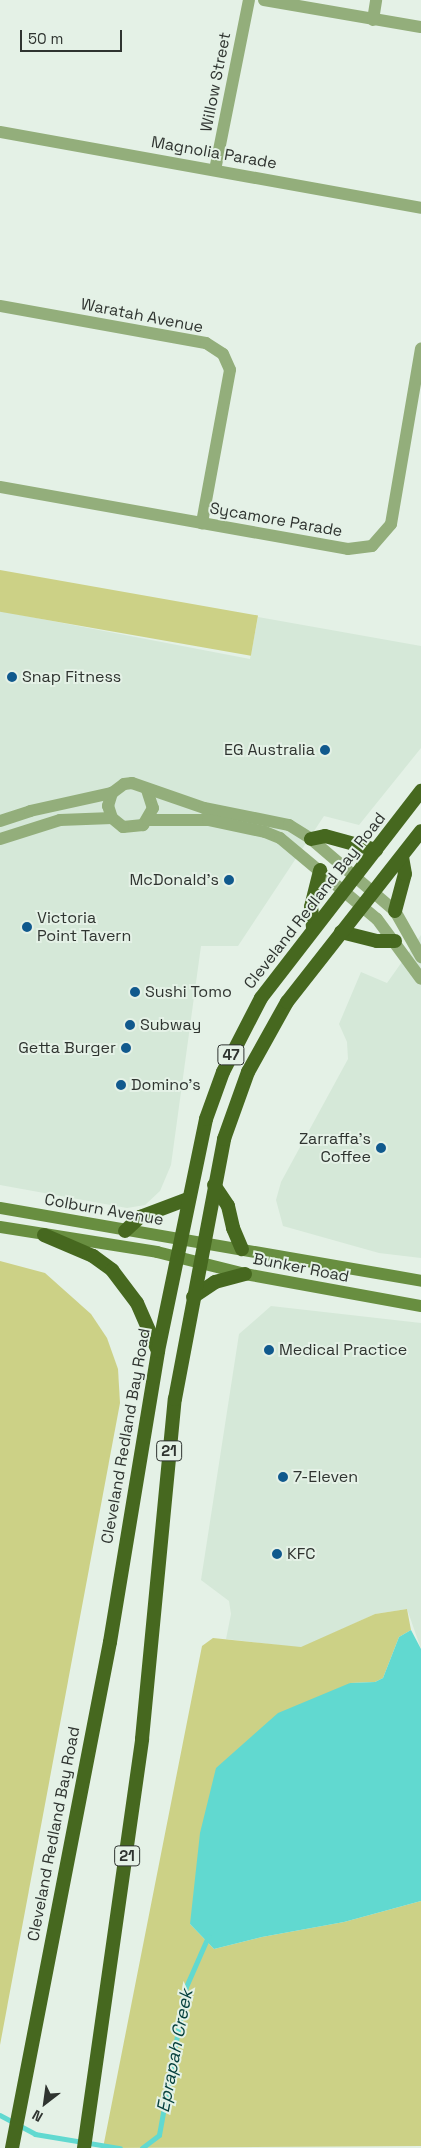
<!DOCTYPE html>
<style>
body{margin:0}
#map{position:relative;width:421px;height:2148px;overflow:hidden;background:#e4f1e6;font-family:"Space Grotesk",sans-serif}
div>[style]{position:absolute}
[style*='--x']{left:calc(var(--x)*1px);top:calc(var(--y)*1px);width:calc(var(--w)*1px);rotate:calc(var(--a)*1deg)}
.built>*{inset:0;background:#d5e8d8}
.green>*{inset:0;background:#ccd186;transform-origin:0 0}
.water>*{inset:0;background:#61d9d0}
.stream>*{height:4.5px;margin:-2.25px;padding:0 2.25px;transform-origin:2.25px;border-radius:2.25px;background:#61d9d0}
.minor>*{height:12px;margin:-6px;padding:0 6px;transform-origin:6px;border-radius:6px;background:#93ae7b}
.secondary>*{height:12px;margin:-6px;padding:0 6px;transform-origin:6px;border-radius:6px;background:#688e40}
.trunk>*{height:14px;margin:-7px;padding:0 7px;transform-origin:7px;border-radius:7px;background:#46681f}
.dots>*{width:14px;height:14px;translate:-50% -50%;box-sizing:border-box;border:2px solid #e4f1e6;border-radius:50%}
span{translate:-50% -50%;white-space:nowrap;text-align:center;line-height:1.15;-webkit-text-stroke:4px #e4f1e6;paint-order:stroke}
.shield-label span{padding:1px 4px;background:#e4f1e6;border:1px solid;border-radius:4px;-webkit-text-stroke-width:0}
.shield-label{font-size:15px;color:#2f3430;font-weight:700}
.street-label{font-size:16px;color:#2f3430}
.poi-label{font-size:16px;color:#2f3430}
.left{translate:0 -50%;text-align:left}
.right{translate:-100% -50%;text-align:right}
.water-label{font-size:18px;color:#053f3c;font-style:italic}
.north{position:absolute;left:20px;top:2078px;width:50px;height:50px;-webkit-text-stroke:4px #e4f1e6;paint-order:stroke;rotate:210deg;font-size:14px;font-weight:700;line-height:20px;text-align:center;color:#2f3430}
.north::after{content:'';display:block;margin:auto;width:18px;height:22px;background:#2f3430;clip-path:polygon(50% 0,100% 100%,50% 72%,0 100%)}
.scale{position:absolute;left:20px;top:30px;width:102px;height:22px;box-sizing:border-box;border:2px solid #2f3430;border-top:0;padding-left:6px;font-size:15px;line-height:18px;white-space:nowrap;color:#2f3430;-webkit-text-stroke:4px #e4f1e6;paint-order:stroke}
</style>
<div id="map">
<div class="built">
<div style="clip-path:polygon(0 611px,250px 659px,258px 617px,421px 646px,421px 748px,359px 825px,324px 816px,238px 946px,201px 946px,171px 1165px,160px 1191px,145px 1205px,127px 1208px,0 1185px)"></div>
<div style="clip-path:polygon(421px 935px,421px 1258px,379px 1253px,283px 1226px,276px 1200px,281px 1182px,348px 1059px,347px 1042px,339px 1024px,361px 972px,387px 983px)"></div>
<div style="clip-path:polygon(271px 1306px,421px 1323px,421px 1649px,407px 1609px,375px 1614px,301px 1648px,226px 1639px,231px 1614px,229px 1601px,201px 1580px,239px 1334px)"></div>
</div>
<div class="green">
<div style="left:0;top:570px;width:262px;height:41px;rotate:10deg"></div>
<div style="clip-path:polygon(0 1261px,45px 1273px,91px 1314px,107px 1338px,118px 1369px,120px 1403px,0 2045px)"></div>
<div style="clip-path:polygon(407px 1609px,411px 1630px,399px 1637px,383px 1678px,375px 1682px,350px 1683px,190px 1924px,214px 1949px,262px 1937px,344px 1922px,421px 1901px,421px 2146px,103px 2148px,202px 1646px,213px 1638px,301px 1647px,375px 1614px)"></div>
</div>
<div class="water">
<div style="clip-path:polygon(411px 1630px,421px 1649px,421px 1901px,344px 1922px,262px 1937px,214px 1949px,190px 1924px,200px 1833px,216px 1768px,278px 1713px,350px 1683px,375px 1682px,383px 1678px,399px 1637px)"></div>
</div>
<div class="stream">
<div style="--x:0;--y:2115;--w:40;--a:28"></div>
<div style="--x:35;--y:2134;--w:86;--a:9.4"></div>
<div style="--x:142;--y:2148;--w:21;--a:-37"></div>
<div style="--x:159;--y:2135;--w:150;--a:-79.7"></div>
<div style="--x:186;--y:1987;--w:55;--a:-66.3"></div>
</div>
<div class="minor">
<div style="--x:264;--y:0;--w:159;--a:9.8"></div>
<div style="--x:373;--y:20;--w:20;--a:-81"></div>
<div style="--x:0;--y:132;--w:428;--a:10.2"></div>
<div style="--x:215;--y:170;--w:173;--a:-78.7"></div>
<div style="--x:0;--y:306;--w:209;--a:10.2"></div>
<div style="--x:206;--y:343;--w:20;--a:33"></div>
<div style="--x:223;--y:354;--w:17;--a:66"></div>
<div style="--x:230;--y:370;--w:156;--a:100.4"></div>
<div style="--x:0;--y:487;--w:353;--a:10.1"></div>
<div style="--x:348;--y:549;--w:24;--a:-7"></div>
<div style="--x:372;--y:546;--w:29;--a:-49"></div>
<div style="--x:391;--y:524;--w:178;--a:-80.3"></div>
<div style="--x:147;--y:790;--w:19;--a:72"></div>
<div style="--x:153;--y:808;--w:20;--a:120"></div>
<div style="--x:143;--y:825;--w:20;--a:174"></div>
<div style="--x:123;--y:827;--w:14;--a:-141"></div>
<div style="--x:112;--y:818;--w:13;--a:-108"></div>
<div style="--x:108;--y:806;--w:14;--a:-73"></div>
<div style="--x:112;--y:793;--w:15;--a:-37"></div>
<div style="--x:124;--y:784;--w:8;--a:-7"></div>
<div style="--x:132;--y:783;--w:76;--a:19.1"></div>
<div style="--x:204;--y:808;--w:87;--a:11.3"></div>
<div style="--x:289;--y:825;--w:26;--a:32"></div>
<div style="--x:311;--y:839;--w:111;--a:40.6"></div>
<div style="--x:395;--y:911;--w:53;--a:60.5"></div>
<div style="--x:148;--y:820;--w:60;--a:0"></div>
<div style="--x:208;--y:820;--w:58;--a:11.9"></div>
<div style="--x:265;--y:832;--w:16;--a:22"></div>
<div style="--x:280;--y:838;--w:126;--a:39.9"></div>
<div style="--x:377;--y:919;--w:74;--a:53.7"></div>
<div style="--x:0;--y:821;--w:32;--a:-18"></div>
<div style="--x:30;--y:811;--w:84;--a:-12.4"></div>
<div style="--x:0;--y:839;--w:63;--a:-17.6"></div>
<div style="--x:60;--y:820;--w:52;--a:-2.2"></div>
</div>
<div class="secondary">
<div style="--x:0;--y:1208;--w:427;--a:9.8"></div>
<div style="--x:0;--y:1227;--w:159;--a:9"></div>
<div style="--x:157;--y:1252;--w:91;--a:14"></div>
<div style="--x:245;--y:1274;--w:179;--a:10.3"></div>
</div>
<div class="trunk">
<div style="--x:311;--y:839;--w:14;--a:-12"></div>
<div style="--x:325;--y:836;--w:53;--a:15.4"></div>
<div style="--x:395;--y:911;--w:38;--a:-75"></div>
<div style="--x:405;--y:874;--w:17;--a:-100"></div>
<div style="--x:313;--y:928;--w:21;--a:-95"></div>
<div style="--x:311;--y:907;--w:38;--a:-76"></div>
<div style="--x:341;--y:932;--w:37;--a:14"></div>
<div style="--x:377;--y:941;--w:18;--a:0"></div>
<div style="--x:214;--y:1185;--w:25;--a:56"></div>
<div style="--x:228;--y:1206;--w:23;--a:77"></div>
<div style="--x:233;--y:1228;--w:23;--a:67"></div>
<div style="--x:125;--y:1231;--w:21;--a:-43"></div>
<div style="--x:140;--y:1217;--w:51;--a:-20.6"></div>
<div style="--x:44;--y:1235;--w:53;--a:23.2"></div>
<div style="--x:93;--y:1256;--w:24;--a:36"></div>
<div style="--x:112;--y:1270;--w:41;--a:52.9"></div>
<div style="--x:137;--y:1303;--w:52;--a:66.4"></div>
<div style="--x:193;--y:1297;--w:27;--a:-34"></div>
<div style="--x:215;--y:1282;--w:31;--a:-15"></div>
<div style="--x:12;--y:2148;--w:515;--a:-79.04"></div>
<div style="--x:110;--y:1642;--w:295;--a:-80.6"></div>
<div style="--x:158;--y:1351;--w:237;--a:-78.3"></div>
<div style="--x:206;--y:1119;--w:50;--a:-70.1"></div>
<div style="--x:223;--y:1072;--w:83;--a:-62.8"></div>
<div style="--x:261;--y:998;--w:262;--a:-52.3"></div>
<div style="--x:84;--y:2148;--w:413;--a:-81.9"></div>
<div style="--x:142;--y:1739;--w:342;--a:-84.5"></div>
<div style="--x:175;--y:1399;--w:265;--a:-79.3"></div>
<div style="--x:224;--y:1139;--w:71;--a:-70.3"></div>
<div style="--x:248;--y:1072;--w:80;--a:-60.9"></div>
<div style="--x:287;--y:1002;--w:217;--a:-51.9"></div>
</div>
<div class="dots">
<div style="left:12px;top:677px;background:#10598d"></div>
<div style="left:325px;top:750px;background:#10598d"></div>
<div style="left:229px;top:880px;background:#10598d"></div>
<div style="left:27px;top:927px;background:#10598d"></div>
<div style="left:135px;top:992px;background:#10598d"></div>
<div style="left:130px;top:1025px;background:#10598d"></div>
<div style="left:126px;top:1048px;background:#10598d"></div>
<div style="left:121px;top:1085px;background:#10598d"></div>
<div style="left:381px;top:1148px;background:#10598d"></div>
<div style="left:269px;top:1350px;background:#10598d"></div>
<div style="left:283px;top:1477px;background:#10598d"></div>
<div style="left:277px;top:1554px;background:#10598d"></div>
</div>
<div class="shield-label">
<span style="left:231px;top:1055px">47</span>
<span style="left:169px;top:1451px">21</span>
<span style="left:127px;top:1856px">21</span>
</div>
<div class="street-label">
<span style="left:216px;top:82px;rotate:-79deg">Willow Street</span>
<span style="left:214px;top:153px;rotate:10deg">Magnolia Parade</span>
<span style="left:142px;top:316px;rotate:11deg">Waratah Avenue</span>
<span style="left:276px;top:520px;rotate:10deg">Sycamore Parade</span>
<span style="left:315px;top:901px;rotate:-52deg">Cleveland Redland Bay Road</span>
<span style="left:104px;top:1210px;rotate:10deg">Colburn Avenue</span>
<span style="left:301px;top:1268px;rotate:11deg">Bunker Road</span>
<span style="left:126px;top:1436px;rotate:-80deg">Cleveland Redland Bay Road</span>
<span style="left:54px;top:1834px;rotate:-79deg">Cleveland Redland Bay Road</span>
</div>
<div class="poi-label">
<span class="left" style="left:22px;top:677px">Snap Fitness</span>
<span class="right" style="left:315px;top:750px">EG Australia</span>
<span class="right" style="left:219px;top:880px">McDonald's</span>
<span class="left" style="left:37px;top:927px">Victoria<br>Point Tavern</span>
<span class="left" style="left:145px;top:992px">Sushi Tomo</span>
<span class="left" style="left:140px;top:1025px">Subway</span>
<span class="right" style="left:116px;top:1048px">Getta Burger</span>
<span class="left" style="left:131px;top:1085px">Domino's</span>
<span class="right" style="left:371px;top:1148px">Zarraffa's<br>Coffee</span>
<span class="left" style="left:279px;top:1350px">Medical Practice</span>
<span class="left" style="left:293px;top:1477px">7-Eleven</span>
<span class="left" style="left:287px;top:1554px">KFC</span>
</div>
<div class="water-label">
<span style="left:175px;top:2051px;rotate:-79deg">Eprapah Creek</span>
</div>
<div class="north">N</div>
<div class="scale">50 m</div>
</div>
